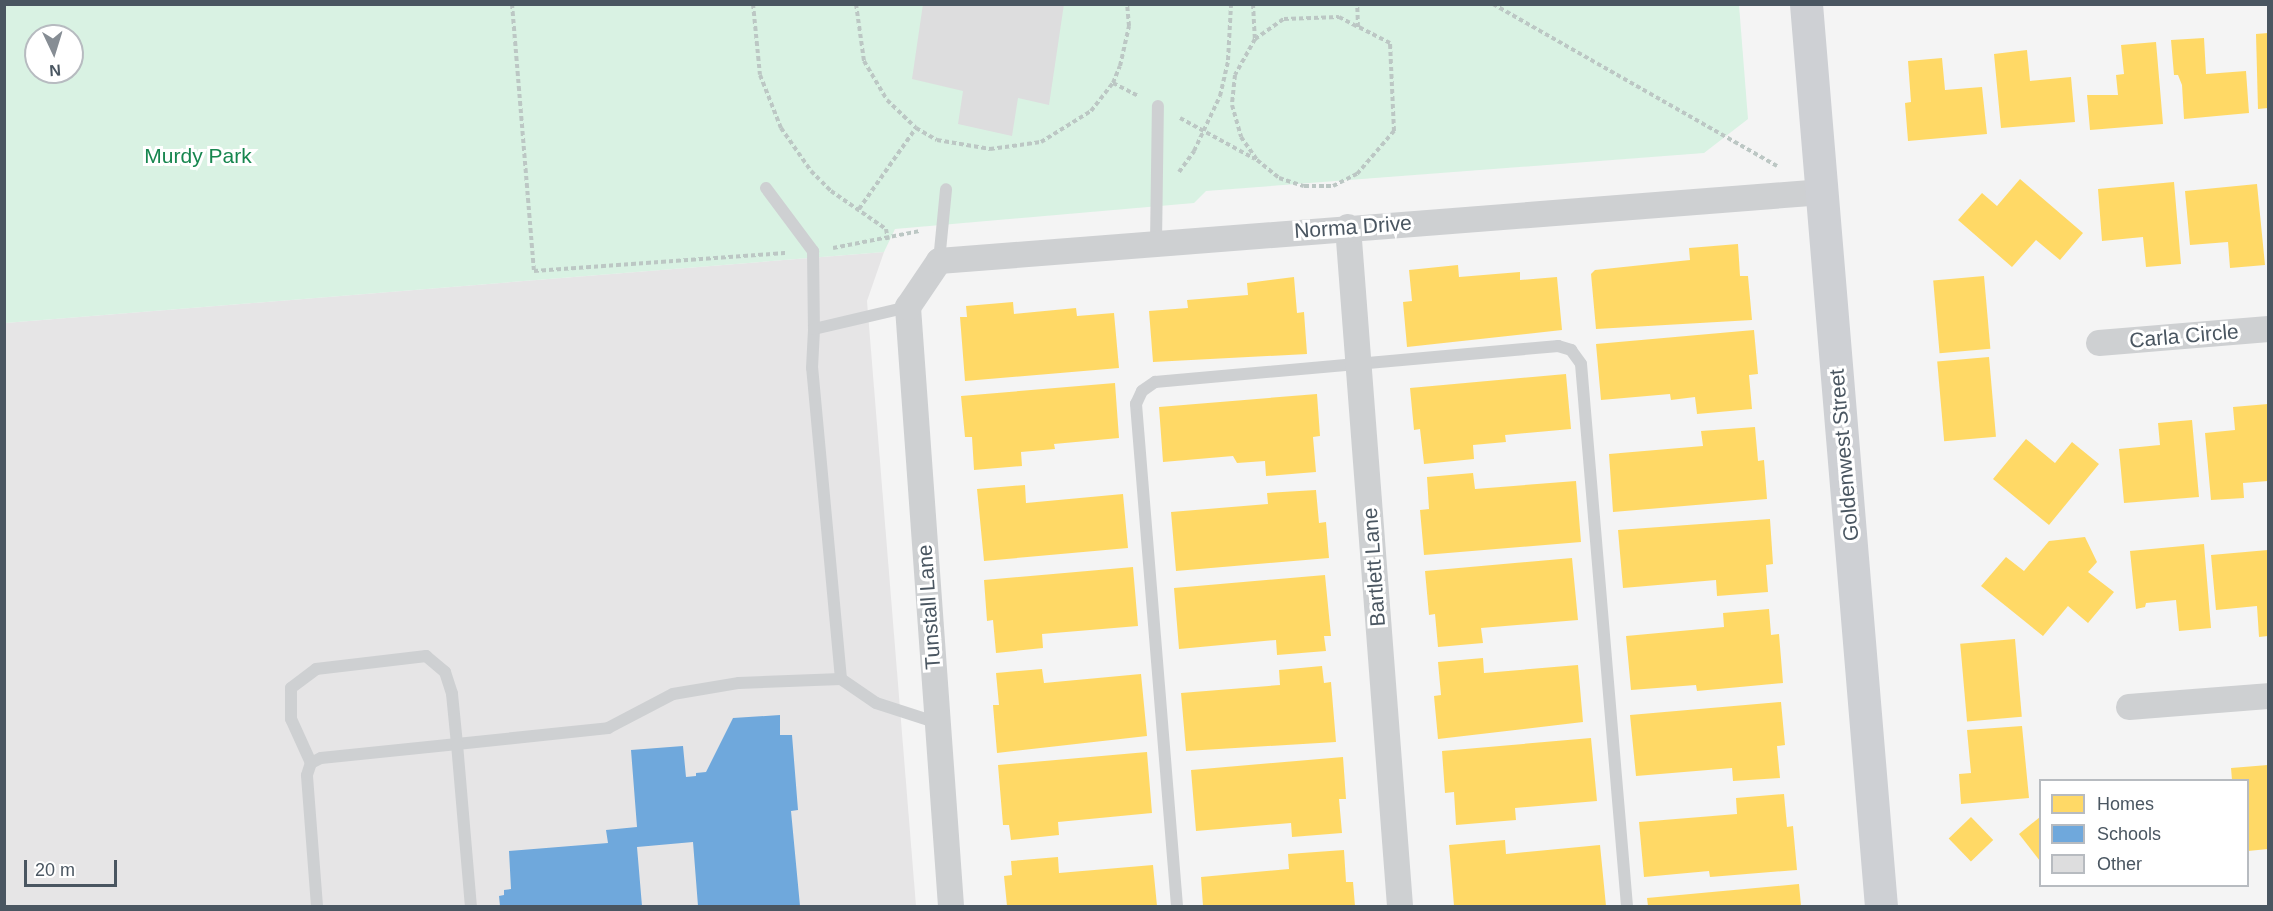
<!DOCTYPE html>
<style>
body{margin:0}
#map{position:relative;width:2273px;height:911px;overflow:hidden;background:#f4f4f4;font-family:Helvetica,sans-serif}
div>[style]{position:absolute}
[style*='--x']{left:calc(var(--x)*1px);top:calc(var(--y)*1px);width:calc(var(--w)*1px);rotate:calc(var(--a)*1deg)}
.education>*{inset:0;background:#e6e5e6}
.green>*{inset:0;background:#d9f2e3}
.homes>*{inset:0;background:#ffd966;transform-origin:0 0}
.schools>*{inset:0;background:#6fa8dc}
.building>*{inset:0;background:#ddddde}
.path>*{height:4px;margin-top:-2px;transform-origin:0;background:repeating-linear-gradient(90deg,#bcc7c4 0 4.5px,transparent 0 7.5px)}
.lane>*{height:12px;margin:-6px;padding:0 6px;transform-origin:6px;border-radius:6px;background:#ced0d2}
.street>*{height:26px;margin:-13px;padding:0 13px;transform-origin:13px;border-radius:13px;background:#ced0d2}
.secondary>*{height:33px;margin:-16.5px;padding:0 16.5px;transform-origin:16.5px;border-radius:16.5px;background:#ced0d4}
span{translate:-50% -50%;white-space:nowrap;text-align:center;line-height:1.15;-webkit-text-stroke:6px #fff;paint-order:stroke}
.park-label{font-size:21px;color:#17864f}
.street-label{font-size:21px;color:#4a5661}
.frame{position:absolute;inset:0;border:6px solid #4a5661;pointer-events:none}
.legend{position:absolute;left:2039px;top:779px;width:210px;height:108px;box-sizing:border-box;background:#fff;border:2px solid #b7bbc0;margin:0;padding:8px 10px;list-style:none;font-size:18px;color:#4a5661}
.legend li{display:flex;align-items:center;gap:12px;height:30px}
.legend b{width:30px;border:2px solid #b7bbc0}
.north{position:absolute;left:24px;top:24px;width:60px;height:60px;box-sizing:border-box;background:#fff;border:2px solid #b7bbc0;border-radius:50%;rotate:176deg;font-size:16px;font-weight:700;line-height:24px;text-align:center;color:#4a5661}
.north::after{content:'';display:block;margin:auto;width:21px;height:27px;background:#868d94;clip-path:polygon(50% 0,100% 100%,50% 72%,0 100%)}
.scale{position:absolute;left:24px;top:860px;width:93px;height:27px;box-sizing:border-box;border:3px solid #4a5661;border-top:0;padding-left:8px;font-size:18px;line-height:21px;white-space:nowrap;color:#4a5661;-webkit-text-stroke:4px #fff;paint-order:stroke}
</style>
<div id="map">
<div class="education">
<div style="clip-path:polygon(884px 252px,867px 301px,916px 906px,5px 906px,5px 323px)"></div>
</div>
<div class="green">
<div style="clip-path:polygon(evenodd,5px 5px,1739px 5px,1748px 119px,1704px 153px,1206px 191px,1194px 203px,895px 229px,884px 252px,5px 323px,5px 5px,36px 36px,72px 36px,72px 72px,36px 72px,36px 36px)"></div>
</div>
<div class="homes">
<div style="clip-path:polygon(2268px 33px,2268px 108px,2258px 109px,2256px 34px)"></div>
<div style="clip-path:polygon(2204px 38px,2206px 74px,2246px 71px,2249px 113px,2184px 119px,2182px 85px,2178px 75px,2174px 75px,2171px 40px)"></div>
<div style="clip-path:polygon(2156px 42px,2163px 124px,2090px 130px,2087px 95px,2118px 95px,2116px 75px,2124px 74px,2121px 45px)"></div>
<div style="clip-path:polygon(2027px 50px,2030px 81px,2071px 77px,2075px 122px,2001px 128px,1994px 54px)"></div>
<div style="clip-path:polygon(1942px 58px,1945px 90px,1982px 87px,1987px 134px,1908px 141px,1905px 103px,1911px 102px,1908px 61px)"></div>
<div style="clip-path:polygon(2020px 179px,2083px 233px,2060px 260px,2036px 240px,2012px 267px,1958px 220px,1982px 193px,1997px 206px)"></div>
<div style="clip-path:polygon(2174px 182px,2181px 264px,2146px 267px,2143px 237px,2102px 241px,2098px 189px)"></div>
<div style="clip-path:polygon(2257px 184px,2265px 265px,2230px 268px,2228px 242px,2190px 245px,2185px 191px)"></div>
<div style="clip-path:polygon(1738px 244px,1740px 276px,1748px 276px,1752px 320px,1596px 329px,1591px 274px,1595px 270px,1690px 260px,1689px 248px)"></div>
<div style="clip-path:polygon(1458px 265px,1459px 277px,1520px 272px,1520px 280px,1557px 277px,1562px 330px,1407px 347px,1403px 302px,1412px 301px,1409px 270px)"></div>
<div style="left:1984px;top:276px;width:73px;height:51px;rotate:85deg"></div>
<div style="clip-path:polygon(1294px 277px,1297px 313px,1304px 312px,1307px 354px,1153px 362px,1149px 311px,1188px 308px,1187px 300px,1248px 295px,1247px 283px)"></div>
<div style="clip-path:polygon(1013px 302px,1014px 314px,1076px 308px,1077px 316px,1114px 313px,1119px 368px,965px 381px,960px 317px,967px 317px,966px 306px)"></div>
<div style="clip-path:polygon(1754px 330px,1758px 374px,1749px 375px,1752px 409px,1697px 414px,1695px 397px,1671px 400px,1670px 394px,1601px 400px,1596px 344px)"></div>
<div style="left:1989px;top:357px;width:80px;height:52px;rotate:85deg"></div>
<div style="clip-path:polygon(1566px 374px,1571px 429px,1505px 435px,1506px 442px,1473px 445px,1474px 459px,1424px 464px,1420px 429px,1414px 430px,1410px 388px)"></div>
<div style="clip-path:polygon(1115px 383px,1119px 438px,1054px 444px,1055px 449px,1021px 452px,1022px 466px,974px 470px,972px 437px,965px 437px,961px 396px)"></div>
<div style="clip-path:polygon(1317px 394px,1320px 436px,1313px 437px,1316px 472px,1266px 476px,1265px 461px,1237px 463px,1233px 456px,1163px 462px,1159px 407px)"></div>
<div style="clip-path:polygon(2268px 404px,2268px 481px,2243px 483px,2244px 498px,2211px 500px,2205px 433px,2235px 430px,2233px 407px)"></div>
<div style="clip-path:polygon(2192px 420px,2199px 497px,2124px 503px,2119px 449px,2160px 445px,2158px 423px)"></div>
<div style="clip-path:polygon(1755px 427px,1758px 461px,1764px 460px,1767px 499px,1613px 512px,1609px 454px,1703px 446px,1701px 431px)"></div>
<div style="clip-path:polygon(2026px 439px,2055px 463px,2072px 442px,2099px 464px,2049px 525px,1993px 479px)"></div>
<div style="clip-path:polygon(1473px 473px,1475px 489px,1576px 481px,1581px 542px,1424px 555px,1420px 510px,1429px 509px,1427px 477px)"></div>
<div style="clip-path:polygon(1025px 485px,1026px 503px,1123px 494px,1128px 548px,984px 561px,977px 489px)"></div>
<div style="clip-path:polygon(1316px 490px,1319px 523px,1326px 522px,1329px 558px,1176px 571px,1171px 512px,1268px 504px,1267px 493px)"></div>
<div style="clip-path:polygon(1770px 519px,1773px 564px,1766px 565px,1768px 592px,1717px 596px,1716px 580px,1623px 588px,1618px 530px)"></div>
<div style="clip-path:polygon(2085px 537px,2097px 562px,2088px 572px,2114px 592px,2088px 623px,2068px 606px,2043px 636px,1981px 586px,2006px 557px,2024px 571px,2049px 541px)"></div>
<div style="clip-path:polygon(2204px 544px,2211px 628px,2179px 631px,2176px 600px,2146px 603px,2145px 607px,2136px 609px,2130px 551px)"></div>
<div style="clip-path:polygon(2268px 550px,2268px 636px,2259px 637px,2257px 606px,2216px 610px,2211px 555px)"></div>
<div style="clip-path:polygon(1572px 558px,1578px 620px,1481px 628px,1483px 643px,1438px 647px,1435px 614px,1429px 615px,1425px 571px)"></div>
<div style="clip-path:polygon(1133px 567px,1138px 626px,1042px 634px,1043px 648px,996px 653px,993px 620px,987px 621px,984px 580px)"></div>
<div style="clip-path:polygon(1325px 575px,1331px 636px,1324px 636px,1326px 651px,1277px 655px,1276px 640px,1179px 649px,1174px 588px)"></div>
<div style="clip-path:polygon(1769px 609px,1771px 635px,1779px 634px,1783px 683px,1697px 691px,1696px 685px,1631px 690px,1626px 636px,1724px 627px,1723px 613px)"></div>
<div style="left:2015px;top:639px;width:78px;height:55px;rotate:85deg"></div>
<div style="clip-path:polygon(1483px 658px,1484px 673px,1578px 665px,1583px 722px,1438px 739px,1434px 696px,1441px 695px,1438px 662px)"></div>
<div style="clip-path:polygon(1322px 666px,1324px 683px,1331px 682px,1336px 742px,1186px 751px,1181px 693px,1280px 685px,1279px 670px)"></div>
<div style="clip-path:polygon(1042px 669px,1044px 683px,1141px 674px,1147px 736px,997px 753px,993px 705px,999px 705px,996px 673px)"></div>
<div style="clip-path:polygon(1781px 702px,1785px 745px,1777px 746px,1780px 778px,1733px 781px,1732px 768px,1636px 776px,1630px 715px)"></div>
<div style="clip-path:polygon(2022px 726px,2029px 798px,1961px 804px,1959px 774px,1971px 773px,1967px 730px)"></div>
<div style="clip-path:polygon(1591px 738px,1597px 801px,1515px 808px,1516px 820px,1456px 825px,1454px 792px,1445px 793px,1442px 751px)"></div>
<div style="clip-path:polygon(1147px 752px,1152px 813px,1058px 822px,1059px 835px,1011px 840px,1009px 825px,1003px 825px,998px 765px)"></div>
<div style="clip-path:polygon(1343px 757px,1346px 799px,1339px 799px,1342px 833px,1292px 837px,1291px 823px,1196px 831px,1191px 770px)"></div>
<div style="clip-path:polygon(2268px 765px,2268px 849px,2248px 851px,2248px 780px,2232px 780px,2231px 768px)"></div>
<div style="clip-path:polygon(1784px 794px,1787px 827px,1793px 826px,1797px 870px,1710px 877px,1709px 871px,1644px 877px,1639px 822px,1737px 814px,1736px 798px)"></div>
<div style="left:1971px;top:817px;width:32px;height:31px;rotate:46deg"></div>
<div style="clip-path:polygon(2040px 817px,2040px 861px,2019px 834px)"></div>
<div style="clip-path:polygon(1505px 840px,1506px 854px,1600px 845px,1606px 906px,1454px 906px,1449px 845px)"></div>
<div style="clip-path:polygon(1344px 850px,1346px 882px,1353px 882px,1355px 906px,1203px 906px,1201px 877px,1289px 869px,1288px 854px)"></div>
<div style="clip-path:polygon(1058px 857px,1059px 873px,1153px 865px,1157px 906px,1007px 906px,1004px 876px,1012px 875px,1011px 861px)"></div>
<div style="clip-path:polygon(1799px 884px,1801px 906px,1648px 906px,1647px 898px)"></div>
</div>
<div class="schools">
<div style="clip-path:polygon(780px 715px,780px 735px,792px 735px,798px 810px,791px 811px,800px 906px,698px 906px,693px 842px,637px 847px,642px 906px,500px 906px,499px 896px,504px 895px,504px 890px,511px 889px,509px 851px,608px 843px,606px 830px,637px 827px,631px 750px,683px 746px,686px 777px,696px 776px,696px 773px,706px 772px,733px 718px)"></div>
</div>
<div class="building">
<div style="clip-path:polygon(923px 4px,1064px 4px,1049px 105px,1018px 98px,1012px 136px,958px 124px,963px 91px,912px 79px)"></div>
</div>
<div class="path">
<div style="--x:512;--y:4;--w:268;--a:85.3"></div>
<div style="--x:534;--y:271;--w:254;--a:-4.1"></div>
<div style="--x:753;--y:4;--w:71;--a:84.4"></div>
<div style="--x:760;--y:75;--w:57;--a:68.4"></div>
<div style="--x:781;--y:128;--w:52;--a:55.1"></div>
<div style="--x:811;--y:171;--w:28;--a:45"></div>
<div style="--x:831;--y:191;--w:67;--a:34.6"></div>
<div style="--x:886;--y:229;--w:11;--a:80"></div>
<div style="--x:856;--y:4;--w:58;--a:82"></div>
<div style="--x:864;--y:61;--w:45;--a:59.5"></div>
<div style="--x:887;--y:100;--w:40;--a:44"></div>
<div style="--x:916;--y:128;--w:24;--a:30"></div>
<div style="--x:937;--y:140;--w:54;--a:9.6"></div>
<div style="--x:990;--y:149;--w:51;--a:-7.8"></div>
<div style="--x:1041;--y:142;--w:59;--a:-31.8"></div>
<div style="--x:1091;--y:111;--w:36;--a:-52"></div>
<div style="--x:1113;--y:83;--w:18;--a:-68"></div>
<div style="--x:1120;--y:66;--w:41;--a:-77.3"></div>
<div style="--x:1129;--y:26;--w:22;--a:-95"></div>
<div style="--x:1253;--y:4;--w:35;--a:87"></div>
<div style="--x:1255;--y:39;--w:41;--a:119.1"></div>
<div style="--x:1235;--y:75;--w:30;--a:96"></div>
<div style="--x:1232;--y:105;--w:33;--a:74"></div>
<div style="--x:1241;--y:137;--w:28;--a:55"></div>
<div style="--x:1257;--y:160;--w:28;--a:39"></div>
<div style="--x:1279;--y:178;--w:26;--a:18"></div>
<div style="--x:1304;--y:186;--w:29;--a:0"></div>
<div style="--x:1333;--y:186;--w:27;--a:-27"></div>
<div style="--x:1357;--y:174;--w:57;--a:-49.3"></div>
<div style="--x:1394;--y:131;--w:88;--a:-92.6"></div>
<div style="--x:1390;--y:43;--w:36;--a:-153"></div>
<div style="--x:1358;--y:27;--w:23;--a:-92"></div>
<div style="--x:1493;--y:4;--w:327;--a:29.7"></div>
<div style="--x:1255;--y:39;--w:35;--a:-35"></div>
<div style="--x:1284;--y:19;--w:55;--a:-2.1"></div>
<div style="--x:1339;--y:17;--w:21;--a:28"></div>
<div style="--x:1113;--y:83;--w:29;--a:27"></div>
<div style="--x:1180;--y:118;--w:85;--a:28.7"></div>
<div style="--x:1179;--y:172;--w:26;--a:-54"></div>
<div style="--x:1194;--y:151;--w:61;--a:-64.7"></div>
<div style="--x:1220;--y:96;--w:37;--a:-77"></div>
<div style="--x:1228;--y:60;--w:56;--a:-86.9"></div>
<div style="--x:859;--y:209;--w:99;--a:-54.9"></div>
<div style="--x:833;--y:248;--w:89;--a:-11.1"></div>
</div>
<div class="lane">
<div style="--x:766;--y:188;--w:79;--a:53.3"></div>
<div style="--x:813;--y:251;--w:78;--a:89.3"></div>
<div style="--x:1156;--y:243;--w:137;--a:-89.2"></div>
<div style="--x:939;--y:261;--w:72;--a:-84.4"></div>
<div style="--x:841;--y:679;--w:312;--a:-95.3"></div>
<div style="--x:812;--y:368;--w:39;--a:-87"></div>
<div style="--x:814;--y:329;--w:97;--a:-13.2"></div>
<div style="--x:311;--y:763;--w:48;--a:-114.4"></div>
<div style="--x:291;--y:719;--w:31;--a:-90"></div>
<div style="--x:291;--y:688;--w:31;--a:-37"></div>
<div style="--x:316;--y:669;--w:111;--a:-6.7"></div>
<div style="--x:426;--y:656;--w:25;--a:40"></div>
<div style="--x:445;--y:672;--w:23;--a:72"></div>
<div style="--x:452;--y:694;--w:50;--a:84.3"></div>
<div style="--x:457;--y:744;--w:152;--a:-6"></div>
<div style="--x:608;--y:728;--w:73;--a:-27.6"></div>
<div style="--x:673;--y:694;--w:67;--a:-9.5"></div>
<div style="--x:739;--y:683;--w:102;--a:-2.2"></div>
<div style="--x:841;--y:679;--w:42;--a:34.4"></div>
<div style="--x:876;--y:703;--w:65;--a:17.9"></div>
<div style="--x:317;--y:906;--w:131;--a:-94.4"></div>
<div style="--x:307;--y:775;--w:13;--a:-72"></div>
<div style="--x:311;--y:763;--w:11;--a:-27"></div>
<div style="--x:321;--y:758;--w:137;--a:-5.9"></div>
<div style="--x:457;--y:744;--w:163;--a:85.1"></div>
<div style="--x:1177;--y:906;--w:504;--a:-94.67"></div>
<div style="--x:1136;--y:404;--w:14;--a:-65"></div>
<div style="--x:1142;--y:391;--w:16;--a:-35"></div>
<div style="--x:1155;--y:382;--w:405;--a:-5.1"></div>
<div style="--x:1558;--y:346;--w:14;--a:17"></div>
<div style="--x:1571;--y:350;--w:17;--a:54"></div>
<div style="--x:1581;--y:364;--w:544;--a:85.15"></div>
</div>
<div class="street">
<div style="--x:1348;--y:227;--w:681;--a:85.62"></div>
<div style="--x:2099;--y:343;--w:170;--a:-4.7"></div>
<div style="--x:2129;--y:707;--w:139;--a:-4.5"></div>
<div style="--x:951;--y:906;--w:601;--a:-94.11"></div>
<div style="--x:908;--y:307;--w:55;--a:-56"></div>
<div style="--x:939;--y:261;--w:887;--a:-4.46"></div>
</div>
<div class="secondary">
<div style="--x:1806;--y:4;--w:905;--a:85.25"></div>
</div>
<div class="park-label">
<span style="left:198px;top:156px">Murdy Park</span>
</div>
<div class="street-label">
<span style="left:1353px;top:227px;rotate:-4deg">Norma Drive</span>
<span style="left:2184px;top:336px;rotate:-5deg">Carla Circle</span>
<span style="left:1844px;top:455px;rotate:-95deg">Goldenwest Street</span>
<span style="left:1374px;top:567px;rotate:-94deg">Bartlett Lane</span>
<span style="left:929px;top:607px;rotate:-94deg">Tunstall Lane</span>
</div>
<div class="frame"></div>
<ul class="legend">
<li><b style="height:16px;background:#ffd966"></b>Homes</li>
<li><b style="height:16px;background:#6fa8dc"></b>Schools</li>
<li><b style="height:16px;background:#ddddde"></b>Other</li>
</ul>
<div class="north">N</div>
<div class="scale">20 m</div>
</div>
